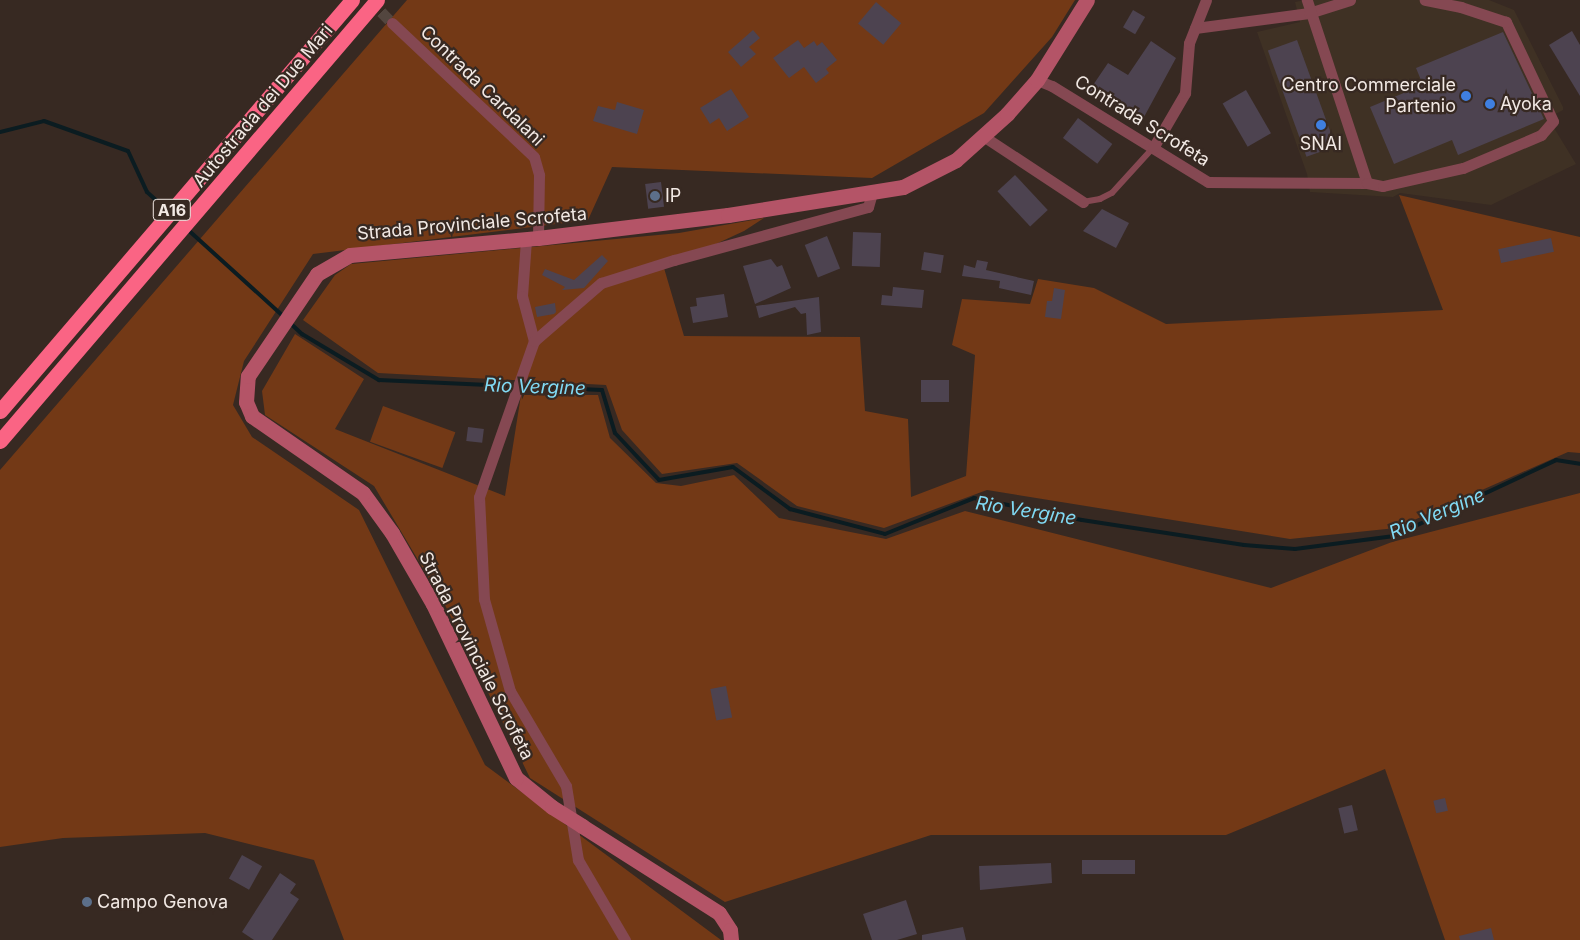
<!DOCTYPE html>
<style>
body{margin:0}
#map{position:relative;width:1580px;height:940px;overflow:hidden;background:#372922;font-family:Inter,sans-serif}
div>[style]{position:absolute}
[style*='--x']{left:calc(var(--x)*1px);top:calc(var(--y)*1px);width:calc(var(--w)*1px);rotate:calc(var(--a)*1deg)}
.commercial>*{inset:0;background:#3f3124}
.green>*{inset:0;background:#733916;transform-origin:0 0}
.stream>*{height:4px;margin:-2px;padding:0 2px;transform-origin:2px;border-radius:2px;background:#0b1c21}
.building>*{inset:0;background:#4d4350;transform-origin:0 0}
.street-tunnel>*{height:11px;margin-top:-5.5px;transform-origin:0;background:repeating-linear-gradient(90deg,#53463f 0 11px,transparent 0 16.5px)}
.lane>*{height:5.5px;margin:-2.75px;padding:0 2.75px;transform-origin:2.75px;border-radius:2.75px;background:#854852}
.street>*{height:11px;margin:-5.5px;padding:0 5.5px;transform-origin:5.5px;border-radius:5.5px;background:#854852}
.secondary>*{height:15px;margin:-7.5px;padding:0 7.5px;transform-origin:7.5px;border-radius:7.5px;background:#b45467}
.highway>*{height:15px;margin:-7.5px;padding:0 7.5px;transform-origin:7.5px;border-radius:7.5px;background:#fa6484}
.secondary-bridge>*{height:15px;margin:-7.5px;padding:0 7.5px;transform-origin:7.5px;border-radius:7.5px;background:#b45467}
.dots>*{width:14px;height:14px;translate:-50% -50%;box-sizing:border-box;border:2px solid #372922;border-radius:50%}
span{translate:-50% -50%;white-space:nowrap;text-align:center;line-height:1.15;-webkit-text-stroke:4.5px #372922;paint-order:stroke}
.shield-label span{padding:1px 4px;background:#372922;border:1px solid;border-radius:4px;-webkit-text-stroke-width:0}
.shield-label{font-size:16px;color:#f2e9e4;font-weight:700}
.street-label{font-size:18px;color:#f2e9e4}
.poi-label{font-size:18px;color:#f2e9e4}
.right{translate:-100% -50%;text-align:right}
.left{translate:0 -50%;text-align:left}
.water-label{font-size:19px;color:#81daf4;font-style:italic}
</style>
<div id="map">
<div class="commercial">
<div style="clip-path:polygon(1306px 0,1489px 0,1514px 10px,1563px 107px,1563px 110px,1548px 118px,1576px 164px,1491px 205px,1400px 193px,1393px 197px,1310px 192px,1307px 174px,1257px 32px,1300px 22px,1295px 2px)"></div>
</div>
<div class="green">
<div style="clip-path:polygon(407px 0,1075px 0,1052px 37px,984px 113px,872px 178px,612px 167px,588px 220px,313px 254px,244px 361px,233px 405px,252px 437px,359px 510px,485px 765px,721px 940px,344px 940px,314px 860px,205px 833px,63px 838px,0 847px,0 470px)"></div>
<div style="clip-path:polygon(1399px 195px,1580px 237px,1580px 453px,1568px 452px,1396px 528px,1290px 539px,987px 490px,884px 528px,797px 506px,737px 463px,662px 474px,622px 430px,606px 385px,378px 373px,303px 320px,335px 275px,351px 264px,679px 233px,764px 218px,744px 231px,664px 268px,684px 336px,860px 337px,865px 411px,908px 419px,911px 497px,966px 476px,975px 355px,952px 345px,962px 299px,1030px 304px,1038px 279px,1094px 288px,1166px 324px,1443px 310px)"></div>
<div style="clip-path:polygon(295px 334px,364px 379px,335px 429px,505px 496px,521px 395px,598px 395px,610px 438px,656px 483px,681px 486px,734px 475px,779px 518px,886px 539px,965px 511px,1271px 588px,1392px 542px,1580px 493px,1580px 940px,1445px 940px,1385px 769px,1226px 835px,931px 835px,725px 902px,530px 778px,446px 607px,374px 486px,265px 415px,262px 391px)"></div>
<div style="left:383px;top:406px;width:77px;height:38px;rotate:20deg"></div>
</div>
<div class="stream">
<div style="--x:0;--y:132;--w:45;--a:-14"></div>
<div style="--x:44;--y:121;--w:89;--a:19.7"></div>
<div style="--x:128;--y:151;--w:45;--a:65.1"></div>
<div style="--x:147;--y:192;--w:28;--a:42"></div>
<div style="--x:186;--y:228;--w:132;--a:42.2"></div>
<div style="--x:289;--y:322;--w:18;--a:43"></div>
<div style="--x:302;--y:334;--w:90;--a:30.9"></div>
<div style="--x:379;--y:380;--w:223;--a:2.6"></div>
<div style="--x:602;--y:390;--w:45;--a:73.2"></div>
<div style="--x:615;--y:433;--w:64;--a:46.9"></div>
<div style="--x:659;--y:480;--w:75;--a:-10"></div>
<div style="--x:733;--y:467;--w:71;--a:36.4"></div>
<div style="--x:790;--y:509;--w:98;--a:14.7"></div>
<div style="--x:885;--y:534;--w:96;--a:-22"></div>
<div style="--x:974;--y:498;--w:110;--a:11.5"></div>
<div style="--x:1082;--y:520;--w:164;--a:8.8"></div>
<div style="--x:1244;--y:545;--w:51;--a:4.5"></div>
<div style="--x:1295;--y:549;--w:100;--a:-7.5"></div>
<div style="--x:1394;--y:536;--w:179;--a:-25.1"></div>
<div style="--x:1556;--y:460;--w:24;--a:9"></div>
</div>
<div class="building">
<div style="left:876px;top:2px;width:33px;height:28px;rotate:40deg"></div>
<div style="left:1133px;top:10px;width:14px;height:20px;rotate:30deg"></div>
<div style="clip-path:polygon(753px 30px,760px 38px,749px 47px,756px 54px,741px 67px,728px 52px)"></div>
<div style="clip-path:polygon(1572px 31px,1580px 45px,1580px 96px,1549px 45px)"></div>
<div style="clip-path:polygon(1503px 32px,1544px 119px,1458px 155px,1452px 140px,1394px 164px,1370px 107px,1423px 85px,1416px 68px)"></div>
<div style="clip-path:polygon(798px 40px,804px 48px,814px 41px,817px 46px,822px 42px,837px 60px,826px 69px,829px 73px,816px 83px,804px 67px,789px 78px,773px 58px)"></div>
<div style="left:1297px;top:40px;width:113px;height:31px;rotate:70deg"></div>
<div style="clip-path:polygon(1151px 41px,1176px 58px,1144px 117px,1132px 117px,1113px 103px,1110px 108px,1089px 91px,1108px 63px,1128px 75px)"></div>
<div style="clip-path:polygon(731px 89px,749px 117px,727px 131px,719px 118px,710px 124px,700px 108px)"></div>
<div style="left:1246px;top:90px;width:50px;height:27px;rotate:60deg"></div>
<div style="clip-path:polygon(617px 102px,644px 110px,637px 134px,593px 121px,598px 106px,615px 110px)"></div>
<div style="left:1078px;top:118px;width:43px;height:25px;rotate:37deg"></div>
<div style="left:1015px;top:175px;width:48px;height:24px;rotate:47deg"></div>
<div style="left:661px;top:182px;width:25px;height:16px;rotate:83deg"></div>
<div style="clip-path:polygon(1102px 209px,1129px 223px,1116px 248px,1083px 231px)"></div>
<div style="left:853px;top:232px;width:28px;height:34px;rotate:2deg"></div>
<div style="left:827px;top:236px;width:35px;height:24px;rotate:68deg"></div>
<div style="left:1551px;top:238px;width:14px;height:54px;rotate:78deg"></div>
<div style="left:924px;top:252px;width:20px;height:18px;rotate:9deg"></div>
<div style="clip-path:polygon(602px 255px,608px 261px,584px 288px,562px 290px,565px 287px,542px 275px,545px 269px,574px 280px)"></div>
<div style="clip-path:polygon(771px 259px,777px 267px,782px 265px,791px 288px,755px 304px,743px 266px)"></div>
<div style="clip-path:polygon(977px 260px,988px 262px,986px 270px,1034px 281px,1031px 295px,999px 288px,1000px 281px,962px 276px,964px 265px,975px 268px)"></div>
<div style="clip-path:polygon(893px 287px,924px 290px,922px 308px,881px 305px,882px 295px,892px 296px)"></div>
<div style="clip-path:polygon(1054px 288px,1065px 290px,1061px 319px,1045px 317px,1047px 301px,1052px 301px)"></div>
<div style="clip-path:polygon(724px 294px,728px 317px,693px 323px,690px 307px,697px 306px,696px 298px)"></div>
<div style="clip-path:polygon(819px 297px,821px 332px,807px 335px,806px 313px,801px 314px,795px 307px,759px 318px,756px 306px)"></div>
<div style="clip-path:polygon(555px 303px,556px 312px,554px 314px,537px 317px,535px 307px)"></div>
<div style="left:921px;top:380px;width:28px;height:22px"></div>
<div style="left:468px;top:427px;width:16px;height:14px;rotate:7deg"></div>
<div style="left:726px;top:686px;width:32px;height:16px;rotate:79deg"></div>
<div style="left:1445px;top:798px;width:13px;height:12px;rotate:77deg"></div>
<div style="left:1352px;top:805px;width:26px;height:14px;rotate:77deg"></div>
<div style="left:242px;top:855px;width:23px;height:27px;rotate:29deg"></div>
<div style="left:1082px;top:860px;width:53px;height:14px"></div>
<div style="clip-path:polygon(1051px 863px,1052px 883px,980px 890px,979px 866px)"></div>
<div style="clip-path:polygon(280px 873px,296px 884px,290px 893px,299px 899px,272px 940px,254px 940px,242px 932px)"></div>
<div style="clip-path:polygon(906px 900px,917px 934px,897px 940px,872px 940px,863px 914px)"></div>
<div style="clip-path:polygon(963px 927px,966px 940px,922px 940px,922px 935px)"></div>
<div style="clip-path:polygon(1491px 928px,1494px 940px,1460px 940px,1459px 936px)"></div>
</div>
<div class="street-tunnel">
<div style="--x:370;--y:0;--w:32;--a:46"></div>
</div>
<div class="lane">
<div style="--x:1083;--y:202;--w:17;--a:-10"></div>
<div style="--x:1100;--y:199;--w:13;--a:-27"></div>
<div style="--x:1112;--y:193;--w:61;--a:-47.7"></div>
</div>
<div class="street">
<div style="--x:392;--y:23;--w:195;--a:43.3"></div>
<div style="--x:534;--y:157;--w:19;--a:74"></div>
<div style="--x:539;--y:175;--w:63;--a:90.9"></div>
<div style="--x:1195;--y:28;--w:115;--a:-7.5"></div>
<div style="--x:1309;--y:13;--w:43;--a:-17.6"></div>
<div style="--x:1037;--y:80;--w:16;--a:22"></div>
<div style="--x:1052;--y:86;--w:183;--a:31.6"></div>
<div style="--x:1208;--y:182;--w:159;--a:0.4"></div>
<div style="--x:1367;--y:183;--w:193;--a:-108.2"></div>
<div style="--x:983;--y:136;--w:120;--a:33.4"></div>
<div style="--x:1153;--y:148;--w:64;--a:-59.8"></div>
<div style="--x:1185;--y:93;--w:50;--a:-85.4"></div>
<div style="--x:1189;--y:43;--w:46;--a:-68.4"></div>
<div style="--x:1367;--y:183;--w:16;--a:11"></div>
<div style="--x:1383;--y:186;--w:82;--a:-12.7"></div>
<div style="--x:1463;--y:168;--w:85;--a:-22.9"></div>
<div style="--x:1541;--y:135;--w:18;--a:-49"></div>
<div style="--x:1553;--y:121;--w:110;--a:-115.4"></div>
<div style="--x:1506;--y:22;--w:47;--a:-161.6"></div>
<div style="--x:1461;--y:7;--w:37;--a:-169"></div>
<div style="--x:526;--y:240;--w:56;--a:94.1"></div>
<div style="--x:522;--y:296;--w:47;--a:75.1"></div>
<div style="--x:625;--y:940;--w:93;--a:-120.4"></div>
<div style="--x:578;--y:860;--w:75;--a:-99.2"></div>
<div style="--x:566;--y:786;--w:110;--a:-120.5"></div>
<div style="--x:510;--y:691;--w:96;--a:-105.8"></div>
<div style="--x:484;--y:599;--w:102;--a:-92.8"></div>
<div style="--x:479;--y:497;--w:165;--a:-70.6"></div>
<div style="--x:534;--y:341;--w:89;--a:-40.9"></div>
<div style="--x:601;--y:283;--w:77;--a:-17.5"></div>
<div style="--x:674;--y:260;--w:201;--a:-15.3"></div>
<div style="--x:868;--y:207;--w:15;--a:-74"></div>
</div>
<div class="secondary">
<div style="--x:552;--y:807;--w:46;--a:-141.1"></div>
<div style="--x:516;--y:778;--w:193;--a:-115.5"></div>
<div style="--x:433;--y:604;--w:82;--a:-120"></div>
<div style="--x:392;--y:533;--w:49;--a:-125.9"></div>
<div style="--x:363;--y:493;--w:135;--a:-145.3"></div>
<div style="--x:252;--y:416;--w:15;--a:-113"></div>
<div style="--x:246;--y:402;--w:26;--a:-86"></div>
<div style="--x:248;--y:376;--w:123;--a:-55.9"></div>
<div style="--x:317;--y:274;--w:38;--a:-30"></div>
<div style="--x:350;--y:255;--w:189;--a:-5.2"></div>
<div style="--x:538;--y:238;--w:191;--a:-6.9"></div>
<div style="--x:728;--y:215;--w:177;--a:-9.1"></div>
<div style="--x:903;--y:187;--w:59;--a:-27"></div>
<div style="--x:956;--y:160;--w:69;--a:-42"></div>
<div style="--x:1007;--y:114;--w:45;--a:-48.6"></div>
<div style="--x:1037;--y:80;--w:94;--a:-58"></div>
<div style="--x:582;--y:826;--w:162;--a:32.4"></div>
<div style="--x:719;--y:913;--w:20;--a:57"></div>
<div style="--x:730;--y:930;--w:10;--a:84"></div>
</div>
<div class="highway">
<div style="--x:0;--y:411;--w:541;--a:-49.42"></div>
<div style="--x:0;--y:441;--w:580;--a:-49.47"></div>
</div>
<div class="secondary-bridge">
<div style="--x:552;--y:807;--w:36;--a:32"></div>
</div>
<div class="dots">
<div style="left:1466px;top:96px;background:#3f7fe0"></div>
<div style="left:1490px;top:104px;background:#3f7fe0"></div>
<div style="left:1321px;top:125px;background:#3f7fe0"></div>
<div style="left:655px;top:196px;background:#5c6f8a"></div>
<div style="left:87px;top:902px;background:#5c6f8a"></div>
</div>
<div class="shield-label">
<span style="left:172px;top:210px">A16</span>
</div>
<div class="street-label">
<span style="left:482px;top:86px;rotate:44deg">Contrada Cardalani</span>
<span style="left:263px;top:106px;rotate:-50deg">Autostrada dei Due Mari</span>
<span style="left:1142px;top:121px;rotate:32deg">Contrada Scrofeta</span>
<span style="left:472px;top:224px;rotate:-5deg">Strada Provinciale Scrofeta</span>
<span style="left:476px;top:656px;rotate:63deg">Strada Provinciale Scrofeta</span>
</div>
<div class="poi-label">
<span class="right" style="left:1456px;top:96px">Centro Commerciale<br>Partenio</span>
<span class="left" style="left:1500px;top:104px">Ayoka</span>
<span style="left:1321px;top:144px">SNAI</span>
<span class="left" style="left:665px;top:196px">IP</span>
<span class="left" style="left:97px;top:902px">Campo Genova</span>
</div>
<div class="water-label">
<span style="left:535px;top:387px;rotate:2deg">Rio Vergine</span>
<span style="left:1026px;top:511px;rotate:9deg">Rio Vergine</span>
<span style="left:1437px;top:514px;rotate:-23deg">Rio Vergine</span>
</div>
</div>
